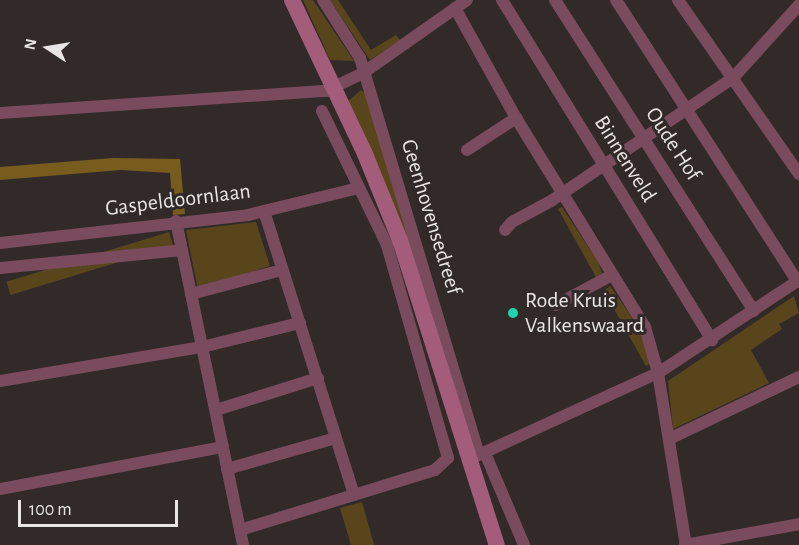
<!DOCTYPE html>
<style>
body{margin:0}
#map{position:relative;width:799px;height:545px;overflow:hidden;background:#312a29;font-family:"Alegreya Sans",sans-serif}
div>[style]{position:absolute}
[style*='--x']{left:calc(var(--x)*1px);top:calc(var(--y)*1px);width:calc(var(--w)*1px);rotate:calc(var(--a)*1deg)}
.green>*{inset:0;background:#59451c;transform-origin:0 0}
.forest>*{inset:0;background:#775c1d}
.street>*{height:12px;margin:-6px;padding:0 6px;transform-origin:6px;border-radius:6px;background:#794b5d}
.secondary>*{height:16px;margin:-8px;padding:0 8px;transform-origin:8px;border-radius:8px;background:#a35c79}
.dots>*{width:16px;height:16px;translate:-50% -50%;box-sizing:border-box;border:3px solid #312a29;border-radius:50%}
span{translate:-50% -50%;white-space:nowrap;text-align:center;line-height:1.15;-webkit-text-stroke:6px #312a29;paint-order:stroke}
.street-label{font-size:22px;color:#e9e5e4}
.poi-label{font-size:22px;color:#e9e5e4}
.left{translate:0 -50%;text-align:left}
.north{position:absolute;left:18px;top:18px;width:60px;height:60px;-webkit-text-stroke:4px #312a29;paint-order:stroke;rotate:282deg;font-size:16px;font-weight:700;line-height:24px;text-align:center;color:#e9e5e4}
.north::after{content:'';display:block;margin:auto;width:21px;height:27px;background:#e9e5e4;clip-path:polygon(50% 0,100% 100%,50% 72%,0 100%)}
.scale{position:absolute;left:18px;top:500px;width:160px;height:27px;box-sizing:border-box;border:3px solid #e9e5e4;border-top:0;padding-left:8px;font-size:18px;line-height:21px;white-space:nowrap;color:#e9e5e4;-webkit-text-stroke:4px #312a29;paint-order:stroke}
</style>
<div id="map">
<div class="green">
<div style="clip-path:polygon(303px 0,313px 0,354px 61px,330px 60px)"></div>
<div style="clip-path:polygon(330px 0,338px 0,371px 50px,396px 35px,400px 40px,370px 60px)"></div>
<div style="clip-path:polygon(361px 90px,366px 94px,410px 237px,406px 238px,347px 102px)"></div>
<div style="clip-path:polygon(562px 207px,598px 262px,602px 273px,596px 277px,558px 209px)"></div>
<div style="clip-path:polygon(256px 222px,270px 266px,198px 290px,186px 230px)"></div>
<div style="left:169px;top:232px;width:14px;height:170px;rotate:73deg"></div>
<div style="clip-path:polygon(610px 286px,646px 337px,651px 363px,646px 366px,604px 291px)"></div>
<div style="clip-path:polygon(794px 296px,799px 313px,779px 324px,782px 329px,751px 350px,769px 383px,673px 429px,668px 381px)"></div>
<div style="clip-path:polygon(362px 502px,373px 541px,374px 545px,351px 545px,340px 508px)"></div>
</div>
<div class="forest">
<div style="clip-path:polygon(113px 158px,180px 159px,185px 214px,173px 215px,170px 173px,121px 170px,0 180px,0 167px)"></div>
</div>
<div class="street">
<div style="--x:323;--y:0;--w:69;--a:57.5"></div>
<div style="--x:360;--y:58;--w:414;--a:73.3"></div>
<div style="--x:502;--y:0;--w:400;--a:58.3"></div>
<div style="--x:555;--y:0;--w:369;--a:57.4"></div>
<div style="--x:616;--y:0;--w:334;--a:57.2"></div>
<div style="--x:678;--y:0;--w:212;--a:55.2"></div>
<div style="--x:455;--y:8;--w:126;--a:61"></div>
<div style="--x:516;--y:118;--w:246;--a:58.3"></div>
<div style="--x:645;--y:327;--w:48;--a:74.2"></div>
<div style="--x:658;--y:373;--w:174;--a:80.8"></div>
<div style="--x:0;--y:113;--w:327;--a:-3.9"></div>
<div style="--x:326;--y:91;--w:41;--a:-25.9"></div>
<div style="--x:363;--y:73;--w:127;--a:-35.1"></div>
<div style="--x:467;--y:150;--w:59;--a:-33.1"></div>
<div style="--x:264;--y:211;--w:298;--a:72.4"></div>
<div style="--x:176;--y:221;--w:331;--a:78.3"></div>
<div style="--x:505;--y:230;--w:11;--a:-49"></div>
<div style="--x:512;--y:222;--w:44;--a:-28.3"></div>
<div style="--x:551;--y:201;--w:220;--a:-34.1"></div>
<div style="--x:733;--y:78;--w:98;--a:-47.9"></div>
<div style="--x:0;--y:243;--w:250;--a:-6.4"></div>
<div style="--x:248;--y:215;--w:114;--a:-13.7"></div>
<div style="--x:0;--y:268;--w:183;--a:-5.6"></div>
<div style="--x:191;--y:294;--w:94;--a:-14.8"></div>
<div style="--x:556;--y:305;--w:61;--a:-28.2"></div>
<div style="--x:0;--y:381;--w:205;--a:-9.6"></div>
<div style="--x:202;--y:347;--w:101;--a:-13.8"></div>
<div style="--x:216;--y:410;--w:107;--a:-17.4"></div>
<div style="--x:669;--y:439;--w:144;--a:-25.5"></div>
<div style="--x:485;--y:453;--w:100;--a:67"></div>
<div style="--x:472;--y:458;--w:205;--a:-24.6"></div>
<div style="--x:658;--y:373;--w:169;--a:-33.4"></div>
<div style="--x:227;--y:469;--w:113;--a:-15.9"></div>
<div style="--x:0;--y:489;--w:227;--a:-10.7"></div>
<div style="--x:240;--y:530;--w:204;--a:-17.1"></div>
<div style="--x:435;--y:470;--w:18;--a:-43"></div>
<div style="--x:448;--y:458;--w:222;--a:-106"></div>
<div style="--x:387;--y:245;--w:149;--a:-115.9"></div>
<div style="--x:685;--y:545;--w:116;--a:-10.4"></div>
</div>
<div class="secondary">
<div style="--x:292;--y:0;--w:170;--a:64.6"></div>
<div style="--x:365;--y:154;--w:93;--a:67.9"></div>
<div style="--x:400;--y:240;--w:320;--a:72.4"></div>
</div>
<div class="dots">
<div style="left:513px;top:313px;background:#1fd5b0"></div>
</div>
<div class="street-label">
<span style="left:673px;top:144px;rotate:57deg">Oude Hof</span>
<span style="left:625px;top:159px;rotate:58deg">Binnenveld</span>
<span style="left:178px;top:200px;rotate:-7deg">Gaspeldoornlaan</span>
<span style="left:431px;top:217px;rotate:73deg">Geenhovensedreef</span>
</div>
<div class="poi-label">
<span class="left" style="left:525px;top:313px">Rode Kruis<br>Valkenswaard</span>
</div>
<div class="north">N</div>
<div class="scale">100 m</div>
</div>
